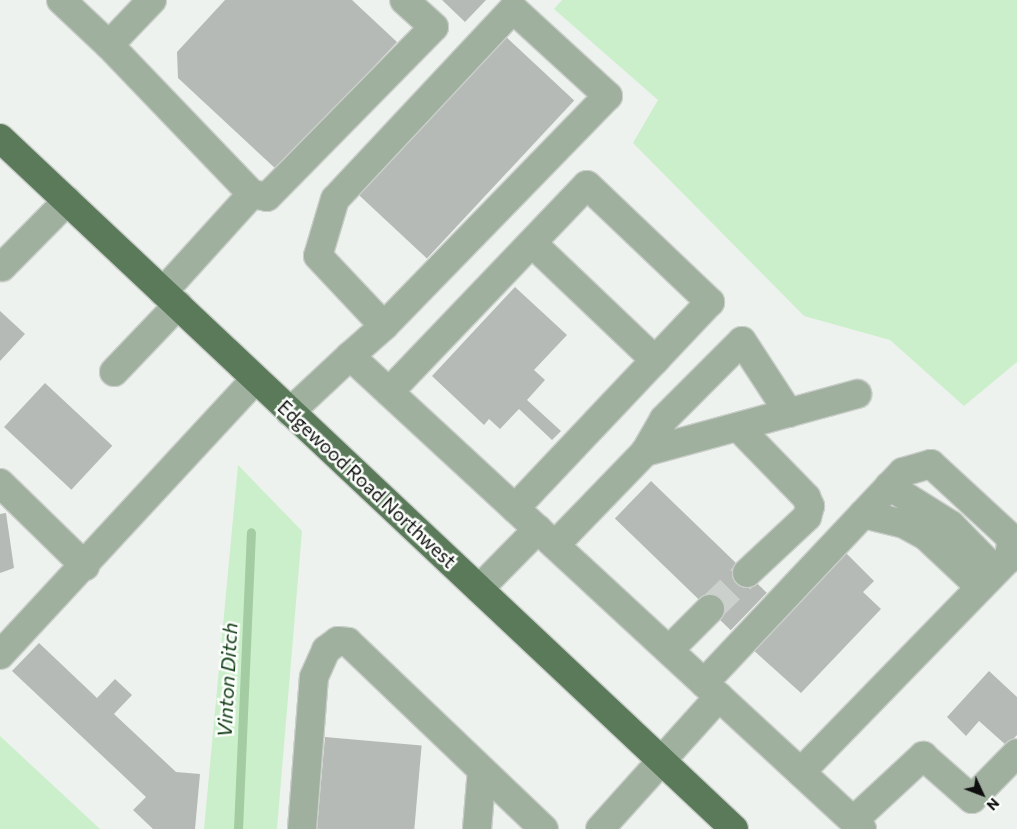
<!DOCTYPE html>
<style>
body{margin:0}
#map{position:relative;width:1017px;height:829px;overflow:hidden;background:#eef2ee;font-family:Commissioner,sans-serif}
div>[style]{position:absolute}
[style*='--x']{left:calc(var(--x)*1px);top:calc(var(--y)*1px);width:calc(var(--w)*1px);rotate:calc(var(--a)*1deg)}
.green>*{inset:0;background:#cbefca}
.stream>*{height:9px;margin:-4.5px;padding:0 4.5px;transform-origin:4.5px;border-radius:4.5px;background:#a3cca2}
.building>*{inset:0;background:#b6bab6;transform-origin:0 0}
.minor-tunnel>*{height:28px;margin-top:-14px;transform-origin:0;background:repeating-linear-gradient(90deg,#ccd0cc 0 28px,transparent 0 42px)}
.roads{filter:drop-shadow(1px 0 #caceca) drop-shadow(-1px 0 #caceca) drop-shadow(0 1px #caceca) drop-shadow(0 -1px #caceca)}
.minor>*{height:28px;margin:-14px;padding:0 14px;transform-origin:14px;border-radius:14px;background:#9fb09e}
.major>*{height:28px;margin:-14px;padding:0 14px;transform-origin:14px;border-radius:14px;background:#5a7a5a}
span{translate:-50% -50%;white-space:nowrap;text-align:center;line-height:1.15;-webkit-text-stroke:5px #fcfffc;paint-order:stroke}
.street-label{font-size:19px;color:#0d0e0d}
.water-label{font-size:20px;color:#09350d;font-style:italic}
.north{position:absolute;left:957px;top:769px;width:50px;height:50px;-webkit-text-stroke:4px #fcfffc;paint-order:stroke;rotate:133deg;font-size:14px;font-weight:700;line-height:20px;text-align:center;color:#0d0e0d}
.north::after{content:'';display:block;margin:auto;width:18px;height:22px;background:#0d0e0d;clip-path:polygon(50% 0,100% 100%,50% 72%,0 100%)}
</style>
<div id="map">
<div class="green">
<div style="clip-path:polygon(562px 0,1017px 0,1017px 362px,964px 406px,890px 340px,804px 316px,633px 143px,658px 100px,554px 9px)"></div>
<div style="clip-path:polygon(238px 465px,302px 531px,277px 829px,204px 829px)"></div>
<div style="clip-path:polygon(0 736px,100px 829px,0 829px)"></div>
</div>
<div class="stream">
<div style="--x:238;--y:829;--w:297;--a:-87.5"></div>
</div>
<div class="building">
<div style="clip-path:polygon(225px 0,352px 0,397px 42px,277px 170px,178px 78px,177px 52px)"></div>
<div style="clip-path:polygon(442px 0,486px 0,465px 22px)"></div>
<div style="left:504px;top:35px;width:96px;height:216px;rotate:43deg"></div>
<div style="clip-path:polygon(515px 287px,567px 335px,534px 370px,545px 380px,527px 400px,561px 431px,552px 440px,519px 409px,500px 429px,489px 419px,484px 425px,432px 376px)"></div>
<div style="clip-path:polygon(0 311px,25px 334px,0 361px)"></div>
<div style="left:45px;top:383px;width:92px;height:60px;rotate:43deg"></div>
<div style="left:651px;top:481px;width:161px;height:52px;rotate:44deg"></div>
<div style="clip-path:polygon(6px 513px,14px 568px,0 573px,0 514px)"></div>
<div style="clip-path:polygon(844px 551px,874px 581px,863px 592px,881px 609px,801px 693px,751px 648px)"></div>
<div style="clip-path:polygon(39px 643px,97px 698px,115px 679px,132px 695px,114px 714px,176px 772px,200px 774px,195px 829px,153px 829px,133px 810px,146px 797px,12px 671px)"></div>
<div style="clip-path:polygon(989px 671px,1017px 697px,1017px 735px,1007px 746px,979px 721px,966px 736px,947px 717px)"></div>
<div style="left:325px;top:737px;width:97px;height:92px;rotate:5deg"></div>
</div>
<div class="minor-tunnel">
<div style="--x:710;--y:609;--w:52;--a:-44.2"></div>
</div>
<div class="roads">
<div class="minor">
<div style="--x:61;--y:0;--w:66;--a:43.2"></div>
<div style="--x:152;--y:0;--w:62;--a:133.7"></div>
<div style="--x:109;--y:45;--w:207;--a:46.2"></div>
<div style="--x:252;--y:194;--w:15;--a:11"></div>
<div style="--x:267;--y:197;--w:238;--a:-45.5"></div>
<div style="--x:434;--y:27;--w:40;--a:-138"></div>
<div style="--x:532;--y:243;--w:170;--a:43.6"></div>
<div style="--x:2;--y:267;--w:93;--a:-45.4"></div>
<div style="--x:163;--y:292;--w:132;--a:-47.8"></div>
<div style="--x:350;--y:356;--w:45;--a:-41.4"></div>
<div style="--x:384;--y:326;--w:321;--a:-45.8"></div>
<div style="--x:608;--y:96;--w:129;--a:-137.5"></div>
<div style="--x:513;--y:9;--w:260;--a:133.1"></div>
<div style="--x:335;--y:199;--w:59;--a:106.6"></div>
<div style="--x:318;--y:256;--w:96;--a:46.7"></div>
<div style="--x:114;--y:372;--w:93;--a:-46.3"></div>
<div style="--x:389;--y:392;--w:286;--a:-46.3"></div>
<div style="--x:587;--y:185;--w:170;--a:43.6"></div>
<div style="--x:710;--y:302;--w:284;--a:133.4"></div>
<div style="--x:290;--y:412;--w:82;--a:-43"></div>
<div style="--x:350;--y:356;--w:697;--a:42.73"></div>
<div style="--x:738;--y:427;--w:98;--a:45.8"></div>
<div style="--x:806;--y:497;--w:10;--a:66"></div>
<div style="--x:810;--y:506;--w:11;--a:105"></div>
<div style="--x:807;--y:517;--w:82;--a:137"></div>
<div style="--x:645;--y:452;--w:38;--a:-60"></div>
<div style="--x:664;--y:419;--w:110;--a:-45"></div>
<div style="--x:742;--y:341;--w:86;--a:56.9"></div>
<div style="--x:0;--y:483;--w:119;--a:44.3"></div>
<div style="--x:889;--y:486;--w:73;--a:32.2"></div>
<div style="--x:951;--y:525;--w:64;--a:45.6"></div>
<div style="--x:863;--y:514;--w:42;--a:13.7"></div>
<div style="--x:904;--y:524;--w:26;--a:29"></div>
<div style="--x:927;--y:537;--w:73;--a:43.3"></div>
<div style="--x:555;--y:545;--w:129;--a:-45.9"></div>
<div style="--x:645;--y:452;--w:220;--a:-15.3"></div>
<div style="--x:479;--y:589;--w:84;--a:-45.5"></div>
<div style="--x:669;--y:650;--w:58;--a:-45"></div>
<div style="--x:0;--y:655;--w:376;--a:-47.2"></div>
<div style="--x:704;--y:683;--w:290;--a:-46.7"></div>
<div style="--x:903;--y:472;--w:29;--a:-16"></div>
<div style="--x:931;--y:464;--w:108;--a:42.7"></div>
<div style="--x:1010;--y:537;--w:11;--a:85"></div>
<div style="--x:1011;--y:548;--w:13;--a:108"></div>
<div style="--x:1007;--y:560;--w:296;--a:134.2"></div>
<div style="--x:853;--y:821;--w:96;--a:-42.9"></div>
<div style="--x:923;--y:756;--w:65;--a:41.3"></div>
<div style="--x:972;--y:799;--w:64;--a:-45.6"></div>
<div style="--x:302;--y:829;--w:152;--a:-85.5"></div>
<div style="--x:314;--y:677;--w:30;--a:-66"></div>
<div style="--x:326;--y:650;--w:15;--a:-37"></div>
<div style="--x:338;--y:641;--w:10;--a:6"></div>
<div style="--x:348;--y:642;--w:271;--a:43.7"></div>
<div style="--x:477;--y:829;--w:59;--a:-85.2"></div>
<div style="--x:600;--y:829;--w:178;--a:-48"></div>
</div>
<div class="major">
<div style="--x:0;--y:138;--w:1008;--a:43.27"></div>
</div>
</div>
<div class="street-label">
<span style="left:367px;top:484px;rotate:43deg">Edgewood Road Northwest</span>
</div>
<div class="water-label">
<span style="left:227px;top:680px;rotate:-87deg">Vinton Ditch</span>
</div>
<div class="north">N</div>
</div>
